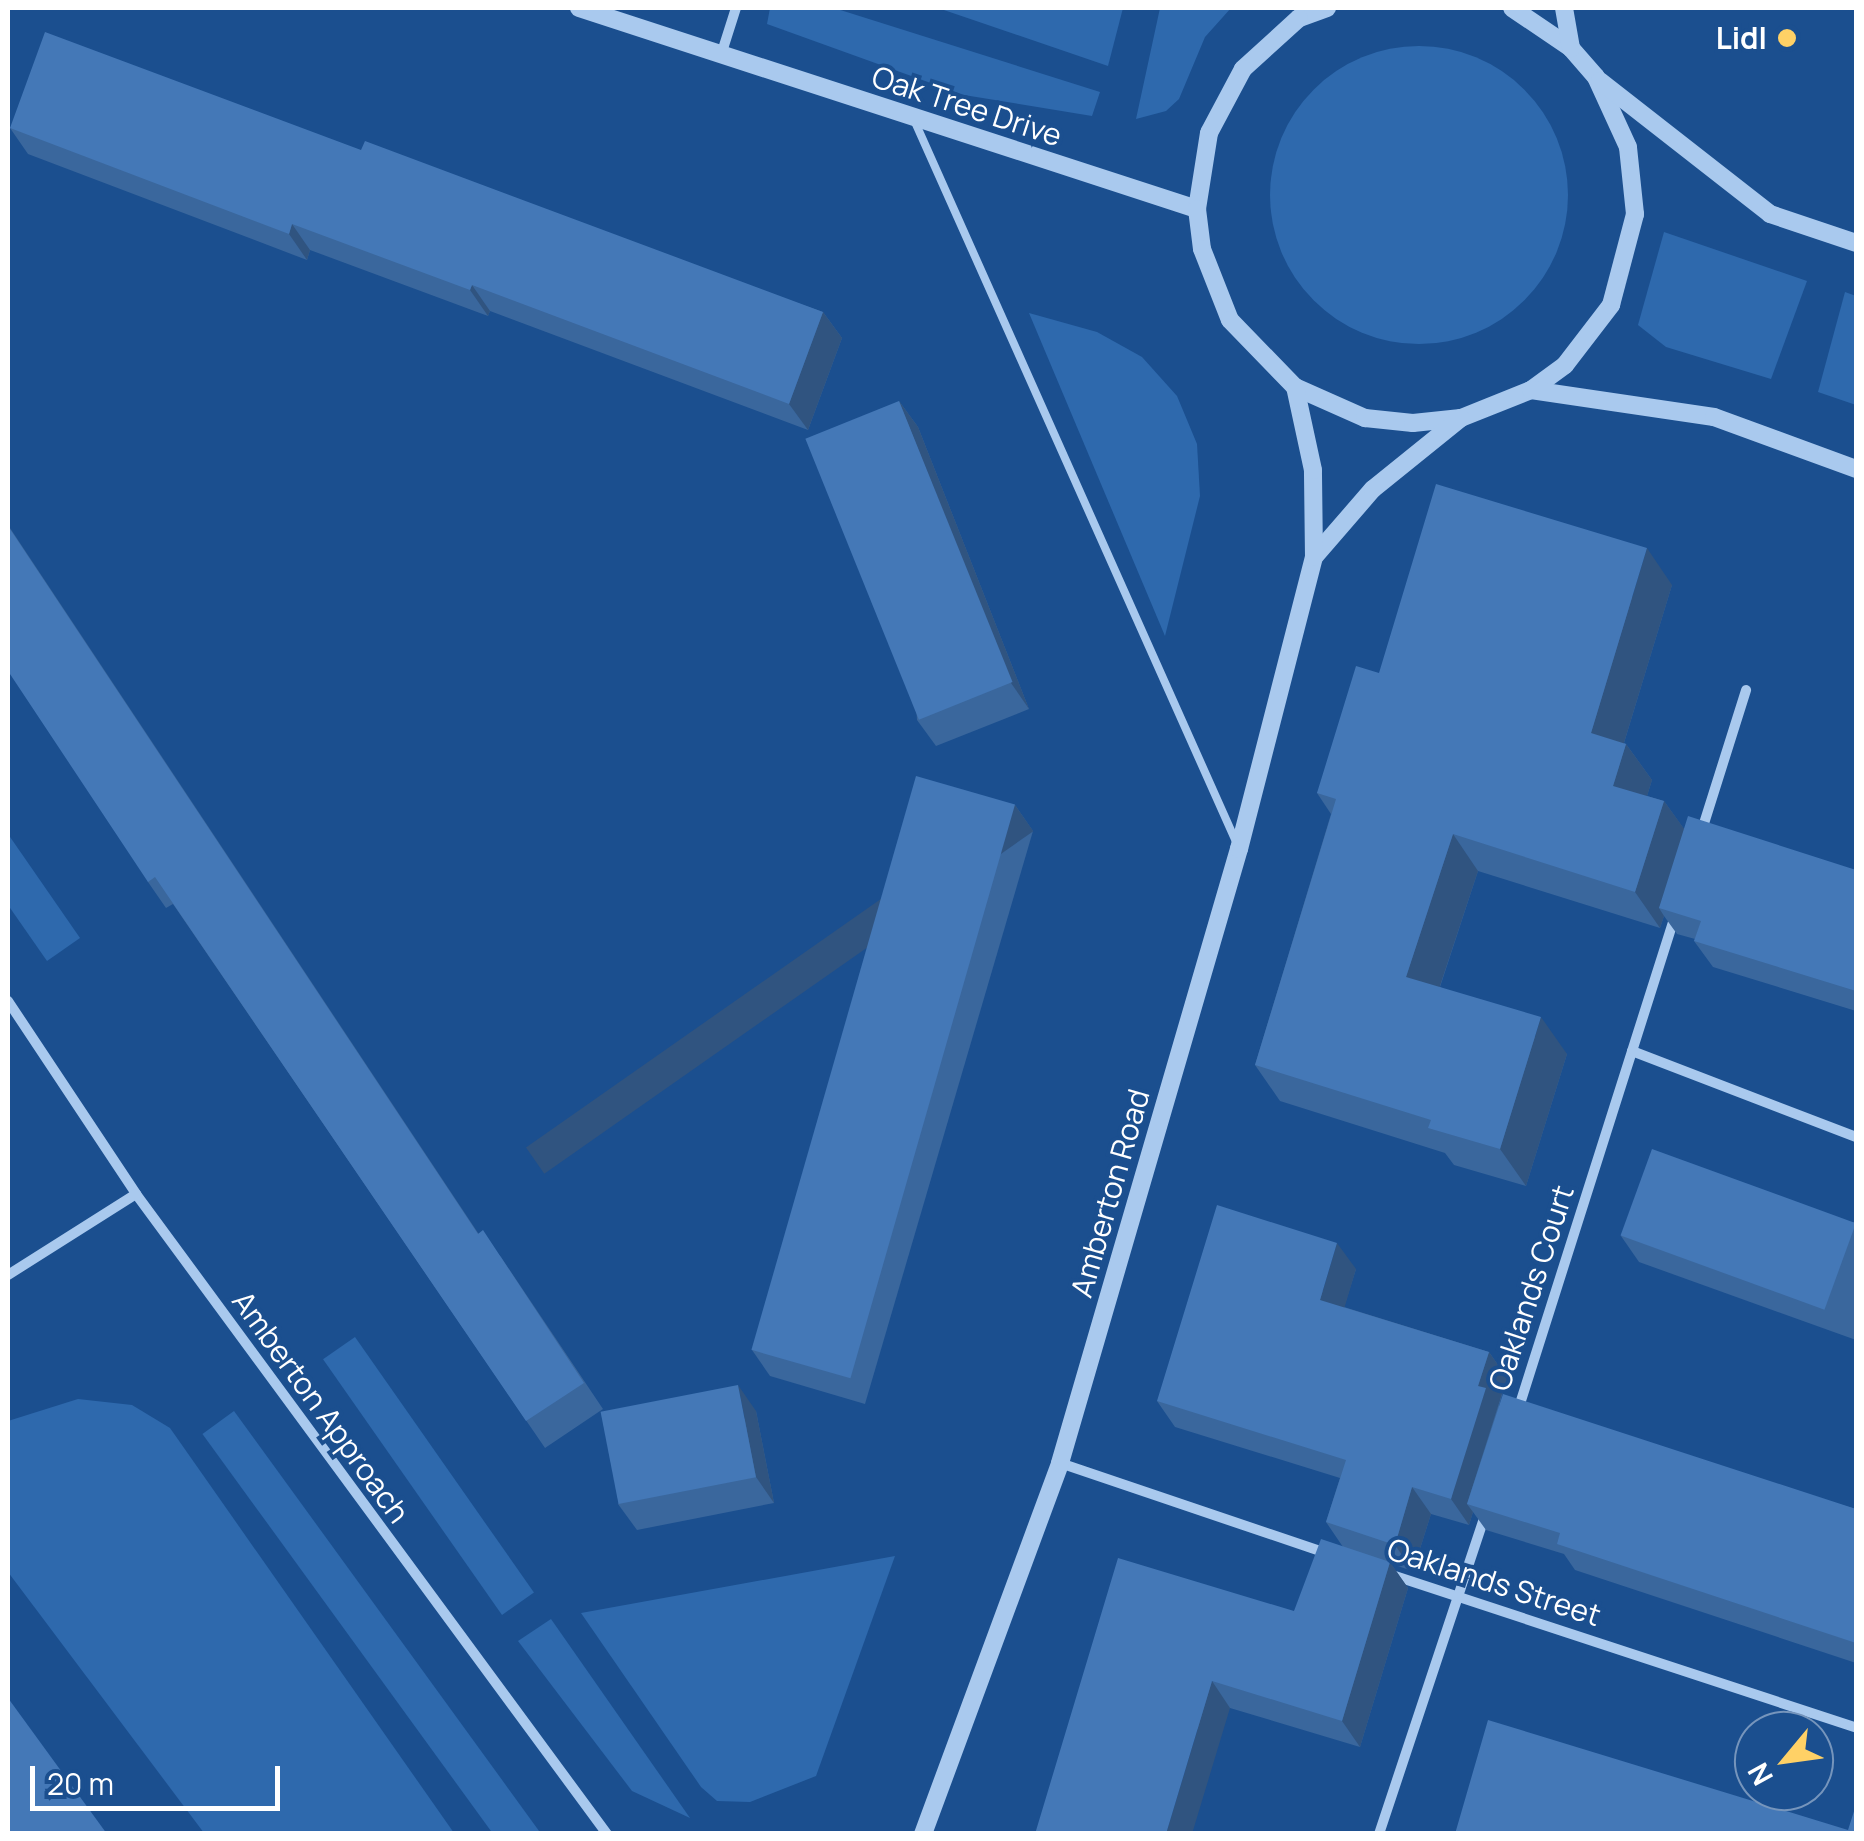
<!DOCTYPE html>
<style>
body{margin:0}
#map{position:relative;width:1864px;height:1841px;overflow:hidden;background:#1b4f8f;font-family:Manrope,sans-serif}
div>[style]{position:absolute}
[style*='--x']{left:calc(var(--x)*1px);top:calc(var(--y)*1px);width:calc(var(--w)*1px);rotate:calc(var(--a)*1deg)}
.green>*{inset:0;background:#2e69ad;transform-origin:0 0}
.round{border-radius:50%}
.service>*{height:8px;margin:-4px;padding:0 4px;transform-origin:4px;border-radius:4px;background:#a9c9ee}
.minor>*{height:10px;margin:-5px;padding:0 5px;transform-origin:5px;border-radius:5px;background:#a9c9ee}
.tertiary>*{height:18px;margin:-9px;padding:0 9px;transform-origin:9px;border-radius:9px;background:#a9c9ee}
.wall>*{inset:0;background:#3a679d}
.shaded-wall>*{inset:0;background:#305480;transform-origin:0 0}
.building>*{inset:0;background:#4478b7;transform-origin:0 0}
.dots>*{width:28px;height:28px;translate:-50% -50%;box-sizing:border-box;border:5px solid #1b4f8f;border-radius:50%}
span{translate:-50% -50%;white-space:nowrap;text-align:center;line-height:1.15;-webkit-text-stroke:8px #1b4f8f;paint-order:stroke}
.poi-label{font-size:30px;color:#fff;font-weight:700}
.right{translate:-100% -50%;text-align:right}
.street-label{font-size:30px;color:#fff}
.frame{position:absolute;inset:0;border:10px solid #fff;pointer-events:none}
.north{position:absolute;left:1734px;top:1711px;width:100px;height:100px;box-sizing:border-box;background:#1b4f8f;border:2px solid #7695bc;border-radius:50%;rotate:241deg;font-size:28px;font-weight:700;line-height:40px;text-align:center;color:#fff}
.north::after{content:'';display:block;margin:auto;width:35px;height:45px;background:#ffd166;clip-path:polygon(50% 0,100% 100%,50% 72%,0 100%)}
.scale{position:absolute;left:30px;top:1766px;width:250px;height:45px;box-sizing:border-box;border:5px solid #fff;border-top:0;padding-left:12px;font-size:30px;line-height:35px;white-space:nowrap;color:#fff;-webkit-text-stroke:8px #1b4f8f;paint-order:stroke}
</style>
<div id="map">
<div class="green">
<div style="clip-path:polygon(770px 8px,834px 8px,1100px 92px,1092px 116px,964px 95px,767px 24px)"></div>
<div style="clip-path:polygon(938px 8px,1123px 8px,1108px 66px)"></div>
<div style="clip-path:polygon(1160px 8px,1231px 8px,1205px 37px,1179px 99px,1166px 111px,1136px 119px)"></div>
<div class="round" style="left:1270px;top:46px;width:298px;height:298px"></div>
<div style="clip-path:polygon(1664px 232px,1807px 281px,1771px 379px,1666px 347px,1638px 325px)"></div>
<div style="clip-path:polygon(1845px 292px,1856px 296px,1856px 405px,1818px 392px)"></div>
<div style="clip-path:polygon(1029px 313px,1097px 332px,1142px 357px,1177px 396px,1197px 444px,1200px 496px,1165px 636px)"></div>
<div style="clip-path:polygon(8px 834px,80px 938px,47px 961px,8px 905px)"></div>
<div style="left:355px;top:1337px;width:312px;height:39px;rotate:55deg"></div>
<div style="clip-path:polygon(78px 1399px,132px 1405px,170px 1428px,454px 1833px,204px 1833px,8px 1572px,8px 1421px)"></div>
<div style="left:234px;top:1411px;width:519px;height:39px;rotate:54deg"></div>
<div style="clip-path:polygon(895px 1556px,816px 1776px,750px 1802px,717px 1801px,701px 1787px,581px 1613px)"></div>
<div style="clip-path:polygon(551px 1619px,690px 1818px,632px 1791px,518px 1641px)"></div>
</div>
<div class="service">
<div style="--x:915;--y:122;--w:791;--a:65.96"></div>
</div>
<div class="minor">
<div style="--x:721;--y:55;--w:49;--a:-72.3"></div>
<div style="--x:1701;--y:833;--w:150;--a:-72.5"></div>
<div style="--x:8;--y:1001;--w:232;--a:56.4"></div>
<div style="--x:136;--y:1194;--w:795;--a:53.65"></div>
<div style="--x:1632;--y:1051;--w:240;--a:21"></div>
<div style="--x:8;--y:1275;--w:151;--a:-32.3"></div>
<div style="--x:1518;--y:1410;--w:518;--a:-72.37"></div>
<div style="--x:1060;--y:1463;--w:284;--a:18.7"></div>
<div style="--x:1392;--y:1575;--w:489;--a:18.2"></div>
<div style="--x:1379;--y:1834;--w:339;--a:-71.6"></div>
</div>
<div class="tertiary">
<div style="--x:579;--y:8;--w:650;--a:18.02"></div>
<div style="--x:1327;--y:8;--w:30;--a:160"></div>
<div style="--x:1299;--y:18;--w:76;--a:137.7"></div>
<div style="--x:1243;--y:69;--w:72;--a:118"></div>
<div style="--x:1209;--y:133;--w:77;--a:99"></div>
<div style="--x:1197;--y:209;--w:40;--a:82.9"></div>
<div style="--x:1202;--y:249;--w:76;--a:68.5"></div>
<div style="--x:1230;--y:320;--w:93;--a:45.9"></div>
<div style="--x:1295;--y:387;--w:77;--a:23.9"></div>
<div style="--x:1365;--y:418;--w:48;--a:5.9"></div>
<div style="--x:1413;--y:423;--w:48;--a:-5.9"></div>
<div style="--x:1461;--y:418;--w:75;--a:-21.8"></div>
<div style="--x:1531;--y:390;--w:42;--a:-36.3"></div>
<div style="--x:1565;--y:365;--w:76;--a:-52.5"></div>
<div style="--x:1611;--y:305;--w:94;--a:-75.2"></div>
<div style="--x:1635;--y:214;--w:67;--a:-96"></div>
<div style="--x:1628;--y:147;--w:77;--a:-114.6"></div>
<div style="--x:1596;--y:77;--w:38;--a:-131"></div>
<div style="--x:1571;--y:48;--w:71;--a:-145.9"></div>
<div style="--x:1564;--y:8;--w:41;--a:80.1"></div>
<div style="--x:1600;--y:81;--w:216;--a:38"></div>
<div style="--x:1770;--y:214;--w:91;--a:18.6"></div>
<div style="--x:1531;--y:390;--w:185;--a:8.4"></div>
<div style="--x:1714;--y:417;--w:151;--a:20.1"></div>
<div style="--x:1314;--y:557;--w:90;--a:-49.1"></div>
<div style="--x:1373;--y:489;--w:113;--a:-38.9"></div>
<div style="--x:923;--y:1834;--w:395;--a:-69.7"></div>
<div style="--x:1060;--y:1463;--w:640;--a:-73.75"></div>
<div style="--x:1239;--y:849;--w:301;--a:-75.6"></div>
<div style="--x:1314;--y:557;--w:87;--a:-90.7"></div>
<div style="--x:1313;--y:470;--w:85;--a:-102.2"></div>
</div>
<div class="wall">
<div style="clip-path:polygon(10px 128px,361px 150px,823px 312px,842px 338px,808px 430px,490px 311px,488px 316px,310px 250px,307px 260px,28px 154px)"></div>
<div style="clip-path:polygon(899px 401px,918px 427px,1029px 709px,936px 746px,917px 720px)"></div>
<div style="clip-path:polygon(8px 525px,478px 1233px,501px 1257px,603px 1409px,545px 1448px,173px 904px,166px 908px,148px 882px)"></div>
<div style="clip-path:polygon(1672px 585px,1624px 743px,1626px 744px,1652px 780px,1647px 796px,1664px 801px,1684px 829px,1856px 870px,1856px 1011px,1713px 967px,1694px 941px,1695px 939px,1677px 934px,1664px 916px,1660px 928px,1478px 871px,1440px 987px,1567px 1054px,1526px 1186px,1454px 1165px,1445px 1153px,1280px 1101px,1255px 1065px,1331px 814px,1317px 793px,1379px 673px)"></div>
<div style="clip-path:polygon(1015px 805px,1033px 831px,865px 1404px,770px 1376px,752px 1350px)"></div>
<div style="clip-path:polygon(1856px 1222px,1856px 1340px,1639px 1262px,1621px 1236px)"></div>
<div style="clip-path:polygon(1356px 1269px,1344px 1307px,1489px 1352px,1507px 1378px,1499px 1406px,1856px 1509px,1856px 1663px,1575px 1570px,1564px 1554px,1486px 1530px,1473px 1512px,1469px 1525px,1431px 1514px,1413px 1571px,1391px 1564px,1408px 1588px,1360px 1747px,1230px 1708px,1035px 1834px,1294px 1611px,1343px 1547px,1326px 1522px,1340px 1478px,1175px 1427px,1157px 1401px)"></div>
<div style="clip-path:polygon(756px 1411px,774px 1503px,637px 1530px,618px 1504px)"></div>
</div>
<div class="shaded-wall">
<div style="clip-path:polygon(292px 224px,310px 250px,307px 260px,289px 234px)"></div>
<div style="clip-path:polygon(472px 285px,490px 311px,488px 316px,470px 290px)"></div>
<div style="clip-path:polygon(823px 312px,842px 338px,808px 430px,789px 404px)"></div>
<div style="clip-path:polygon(899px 401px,918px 427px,1029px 709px,1011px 683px)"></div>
<div style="clip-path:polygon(1647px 548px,1672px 585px,1616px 769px,1591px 733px)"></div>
<div style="clip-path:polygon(1626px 744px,1652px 780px,1639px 822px,1613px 786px)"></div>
<div style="clip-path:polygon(1664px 801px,1690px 837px,1659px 908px,1664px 916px,1660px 928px,1635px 892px)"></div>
<div style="left:1015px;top:805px;width:32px;height:597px;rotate:55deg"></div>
<div style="clip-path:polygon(1453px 834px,1478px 871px,1431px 1013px,1406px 977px)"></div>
<div style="clip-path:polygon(1541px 1017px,1567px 1054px,1526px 1186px,1500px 1149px)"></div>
<div style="clip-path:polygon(1337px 1243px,1356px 1269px,1339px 1326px,1320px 1300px)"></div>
<div style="clip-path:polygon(1489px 1352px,1507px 1378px,1467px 1504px,1473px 1512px,1469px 1525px,1451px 1499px,1478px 1386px)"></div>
<div style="clip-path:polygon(738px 1385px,756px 1411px,774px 1503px,756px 1477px)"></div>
<div style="clip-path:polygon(1412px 1487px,1431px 1514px,1413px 1571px,1395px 1545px)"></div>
<div style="clip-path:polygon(1390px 1562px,1408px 1588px,1360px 1747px,1342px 1721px)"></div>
<div style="clip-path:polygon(1212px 1681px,1230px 1708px,1192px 1834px,1166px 1834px)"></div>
</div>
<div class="building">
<div style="clip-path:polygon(45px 32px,361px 150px,365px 141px,823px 312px,789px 404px,472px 285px,470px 290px,292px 224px,289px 234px,10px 128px)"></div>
<div style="left:899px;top:401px;width:303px;height:101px;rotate:68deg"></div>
<div style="clip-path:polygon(1436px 484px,1647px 548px,1591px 733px,1626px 744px,1613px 786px,1664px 801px,1635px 892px,1453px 834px,1406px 977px,1541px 1017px,1500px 1149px,1428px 1128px,1431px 1120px,1255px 1065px,1336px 799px,1317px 793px,1356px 666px,1379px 673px)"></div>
<div style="clip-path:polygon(8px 526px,478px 1234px,483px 1230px,584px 1383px,526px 1421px,155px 877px,148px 882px,8px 671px)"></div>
<div style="left:916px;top:776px;width:103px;height:597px;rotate:16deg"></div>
<div style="clip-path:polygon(1688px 816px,1856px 870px,1856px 991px,1694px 941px,1701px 921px,1659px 908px)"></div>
<div style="left:1652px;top:1149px;width:217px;height:92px;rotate:20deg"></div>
<div style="clip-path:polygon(1217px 1205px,1337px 1243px,1320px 1300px,1489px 1352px,1478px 1386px,1486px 1388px,1451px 1499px,1412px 1487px,1395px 1545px,1326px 1522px,1346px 1460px,1157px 1401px)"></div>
<div style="left:738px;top:1385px;width:94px;height:140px;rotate:79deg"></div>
<div style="clip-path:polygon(1503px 1394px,1856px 1509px,1856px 1643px,1557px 1544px,1560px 1533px,1467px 1504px)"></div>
<div style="clip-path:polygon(1321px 1539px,1390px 1562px,1342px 1721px,1212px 1681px,1166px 1834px,1035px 1834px,1118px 1558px,1294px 1611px)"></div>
<div style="clip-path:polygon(8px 1698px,107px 1834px,8px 1834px)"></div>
<div style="clip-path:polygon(1488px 1720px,1848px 1830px,1856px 1805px,1856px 1834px,1455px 1834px)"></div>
</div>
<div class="dots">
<div style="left:1787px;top:38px;background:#ffd166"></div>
</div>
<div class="poi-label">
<span class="right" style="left:1767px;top:38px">Lidl</span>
</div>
<div class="street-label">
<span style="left:967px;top:106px;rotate:18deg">Oak Tree Drive</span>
<span style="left:1110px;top:1193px;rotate:-74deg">Amberton Road</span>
<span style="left:1531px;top:1288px;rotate:-72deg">Oaklands Court</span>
<span style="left:321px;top:1407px;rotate:54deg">Amberton Approach</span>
<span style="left:1494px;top:1582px;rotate:18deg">Oaklands Street</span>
</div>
<div class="frame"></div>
<div class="north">N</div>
<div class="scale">20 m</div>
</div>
